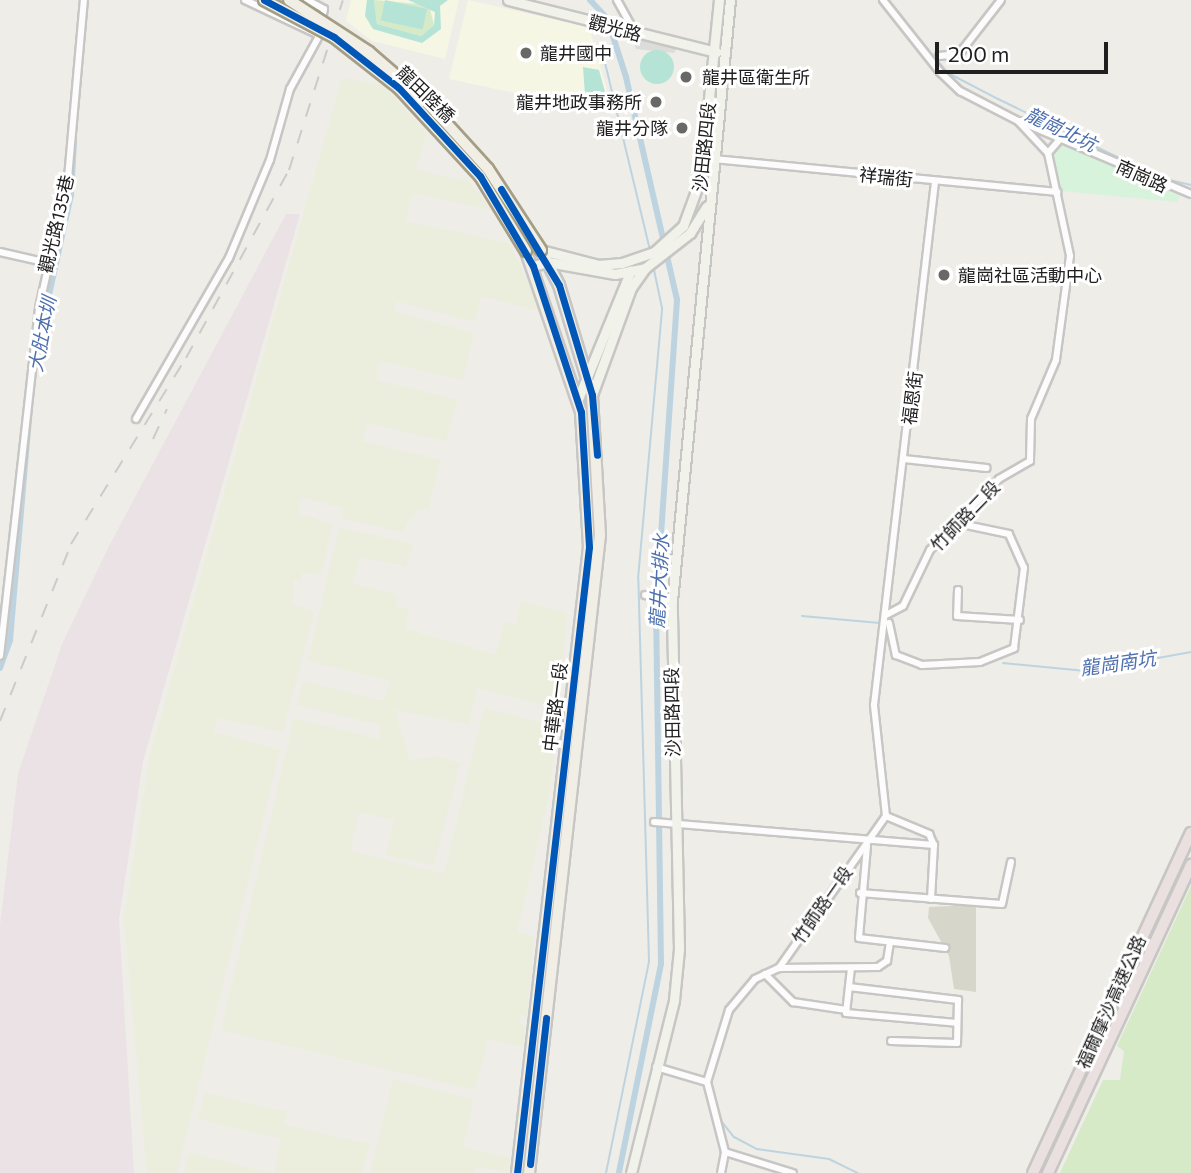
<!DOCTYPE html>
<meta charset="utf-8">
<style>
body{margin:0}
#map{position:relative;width:1191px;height:1173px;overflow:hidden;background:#eeede8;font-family:Commissioner,"Noto Sans TC",sans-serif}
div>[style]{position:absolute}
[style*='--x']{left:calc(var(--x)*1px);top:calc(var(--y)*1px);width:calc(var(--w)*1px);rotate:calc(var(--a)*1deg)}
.industrial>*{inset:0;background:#ebe2e5}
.education>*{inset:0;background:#f5f6e4}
.religious>*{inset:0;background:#dcdcda}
.construction>*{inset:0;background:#d6d7ca}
.farmland>*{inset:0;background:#ebeedc}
.grass>*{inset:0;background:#d6eac8}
.park>*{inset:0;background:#d7f3db}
.pitch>*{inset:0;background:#b5e4d6;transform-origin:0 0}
.round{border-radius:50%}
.stream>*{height:2px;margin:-1px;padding:0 1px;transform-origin:1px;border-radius:1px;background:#bdd4e0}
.canal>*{height:6px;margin:-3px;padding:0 3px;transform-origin:3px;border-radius:3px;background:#bdd4e0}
.roads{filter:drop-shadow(2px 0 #c7c6c4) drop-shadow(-2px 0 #c7c6c4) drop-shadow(0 2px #c7c6c4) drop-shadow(0 -2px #c7c6c4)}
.street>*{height:6px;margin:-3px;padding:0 3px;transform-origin:3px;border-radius:3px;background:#fcfcfc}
.secondary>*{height:9px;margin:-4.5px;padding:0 4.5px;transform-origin:4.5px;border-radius:4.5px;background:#f1f3eb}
.primary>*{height:10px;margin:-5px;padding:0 5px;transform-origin:5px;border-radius:5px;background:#f1eee5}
.highway>*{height:10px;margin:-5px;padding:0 5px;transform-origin:5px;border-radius:5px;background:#ebe0e0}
.rail>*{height:2px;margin-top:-1px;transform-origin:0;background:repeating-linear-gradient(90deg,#cbcbca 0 14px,transparent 0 28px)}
.bridges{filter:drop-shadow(2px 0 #a49e85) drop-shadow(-2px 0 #a49e85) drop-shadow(0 2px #a49e85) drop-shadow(0 -2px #a49e85)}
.primary-bridge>*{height:10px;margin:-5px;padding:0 5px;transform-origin:5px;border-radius:5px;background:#f1eee5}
.cycleway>*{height:7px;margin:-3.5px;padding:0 3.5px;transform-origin:3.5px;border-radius:3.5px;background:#0057b8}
.dots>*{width:19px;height:19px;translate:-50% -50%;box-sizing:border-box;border:4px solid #fff;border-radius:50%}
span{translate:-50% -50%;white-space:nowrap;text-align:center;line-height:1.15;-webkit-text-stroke:6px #fff;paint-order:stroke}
.street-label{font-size:18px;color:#202020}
.poi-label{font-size:18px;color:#202020}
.left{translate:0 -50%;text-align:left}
.right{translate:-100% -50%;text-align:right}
.water-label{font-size:19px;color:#4e70ae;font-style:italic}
.scale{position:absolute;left:935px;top:42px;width:173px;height:32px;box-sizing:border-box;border:4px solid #202020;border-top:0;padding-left:9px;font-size:21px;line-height:24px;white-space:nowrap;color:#202020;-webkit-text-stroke:5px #fff;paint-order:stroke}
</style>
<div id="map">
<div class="industrial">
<div style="clip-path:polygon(286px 214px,300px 214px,143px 761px,119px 919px,134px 1173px,0 1173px,0 925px,18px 774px,62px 644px,109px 546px)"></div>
</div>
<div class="education">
<div style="clip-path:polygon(351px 0,459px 0,445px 59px,372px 41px,346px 21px)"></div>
<div style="clip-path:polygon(468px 0,589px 27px,614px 114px,449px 79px)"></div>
</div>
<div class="religious">
<div style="clip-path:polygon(632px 36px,677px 48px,674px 53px,636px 49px)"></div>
</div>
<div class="construction">
<div style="clip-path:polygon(976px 905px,976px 992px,954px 989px,949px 956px,928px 918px,929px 907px)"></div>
</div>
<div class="farmland">
<div style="clip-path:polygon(342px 78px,384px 86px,426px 134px,416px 170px,468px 181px,492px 210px,413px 193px,405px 221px,509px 243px,543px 312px,481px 296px,474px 322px,396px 301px,394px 312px,474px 333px,463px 380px,380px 361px,376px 380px,457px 400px,446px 441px,367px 423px,362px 441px,440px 460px,428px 510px,419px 508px,402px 532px,341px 518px,344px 508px,301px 497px,298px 514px,333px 524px,321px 574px,302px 573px,302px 580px,294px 580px,292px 604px,314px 611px,283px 732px,218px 718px,214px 732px,280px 750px,177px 1173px,147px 1173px,124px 918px,150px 755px)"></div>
<div style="clip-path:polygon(339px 528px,413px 544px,406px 566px,360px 557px,353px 584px,395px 594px,397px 607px,408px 608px,406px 629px,496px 655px,504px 622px,516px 625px,521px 601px,567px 613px,558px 708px,477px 688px,469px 724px,395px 710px,410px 761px,435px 756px,460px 763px,434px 865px,386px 855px,394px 820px,359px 812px,350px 851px,444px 874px,484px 708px,557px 727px,550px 790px,517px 932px,534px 936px,527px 1016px,520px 1015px,519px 1023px,525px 1026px,523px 1047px,488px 1039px,475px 1090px,221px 1030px,294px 718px,379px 739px,381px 725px,297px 705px,303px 681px,384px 701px,391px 681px,308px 661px)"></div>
<div style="clip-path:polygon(393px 1079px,473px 1100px,463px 1147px,510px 1158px,508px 1172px,475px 1167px,474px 1173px,370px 1173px)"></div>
<div style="clip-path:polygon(205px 1093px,287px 1112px,284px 1125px,370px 1144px,362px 1173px,274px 1173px,281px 1139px,198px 1119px)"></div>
<div style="clip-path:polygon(189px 1153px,272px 1173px,184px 1173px)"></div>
</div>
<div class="grass">
<div style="clip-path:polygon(374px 0,429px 5px,434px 25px,421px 36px,377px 24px)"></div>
<div style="clip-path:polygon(1191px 886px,1191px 1173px,1060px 1173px,1103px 1080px,1120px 1080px,1124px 1051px,1117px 1046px)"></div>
</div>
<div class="park">
<div style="clip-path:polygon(1064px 142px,1180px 196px,1177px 202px,1061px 191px,1052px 154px)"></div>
</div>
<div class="pitch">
<div style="clip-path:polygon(367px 0,374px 0,377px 24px,421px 36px,434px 25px,435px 12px,408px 0,448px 0,440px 6px,441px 29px,422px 43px,373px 29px,365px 16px)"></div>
<div style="left:385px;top:0;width:43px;height:21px;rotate:12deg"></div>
<div class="round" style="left:640px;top:50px;width:34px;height:34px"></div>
<div style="clip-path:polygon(583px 67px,599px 70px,607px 99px,585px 95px)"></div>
</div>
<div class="stream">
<div style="--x:601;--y:46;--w:210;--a:76.5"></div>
<div style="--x:937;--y:60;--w:17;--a:50"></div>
<div style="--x:948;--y:73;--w:56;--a:27.5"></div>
<div style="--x:998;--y:99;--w:181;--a:25.9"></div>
<div style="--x:1161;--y:178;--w:31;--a:13"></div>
<div style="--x:802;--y:616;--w:78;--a:5.1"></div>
<div style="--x:1003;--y:663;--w:83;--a:5.5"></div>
<div style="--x:1086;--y:671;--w:107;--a:-10.3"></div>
<div style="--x:721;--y:1121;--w:21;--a:51"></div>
<div style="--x:734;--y:1137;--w:26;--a:28"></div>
<div style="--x:757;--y:1149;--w:73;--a:7.9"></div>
<div style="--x:829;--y:1159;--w:32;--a:26"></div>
<div style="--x:606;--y:1173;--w:216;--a:-78.5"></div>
<div style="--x:649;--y:961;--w:382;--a:-91.6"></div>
<div style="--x:638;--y:579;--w:272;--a:-84.9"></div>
<div style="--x:662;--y:308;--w:44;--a:-101.8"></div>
</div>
<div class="canal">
<div style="--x:590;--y:0;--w:25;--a:47"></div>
<div style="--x:607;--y:18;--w:62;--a:72.1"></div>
<div style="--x:626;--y:77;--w:229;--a:77.1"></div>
<div style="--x:677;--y:300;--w:306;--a:93.9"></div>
<div style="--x:656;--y:605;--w:359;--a:89.2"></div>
<div style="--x:661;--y:964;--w:213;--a:101.4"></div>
<div style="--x:36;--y:354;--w:163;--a:-77.6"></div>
<div style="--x:71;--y:195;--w:54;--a:-86.8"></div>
<div style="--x:0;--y:668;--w:30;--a:-70"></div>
<div style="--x:10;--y:640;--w:270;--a:-85.1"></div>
</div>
<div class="roads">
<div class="street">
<div style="--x:245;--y:0;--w:82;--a:25.3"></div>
<div style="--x:307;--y:0;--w:19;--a:28"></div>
<div style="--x:324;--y:9;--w:15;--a:101"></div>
<div style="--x:617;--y:0;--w:39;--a:61"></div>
<div style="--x:883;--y:0;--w:92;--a:51.6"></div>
<div style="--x:940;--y:72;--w:28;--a:44"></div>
<div style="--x:960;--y:91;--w:65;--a:27.3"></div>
<div style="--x:1018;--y:121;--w:44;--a:46.8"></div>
<div style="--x:1048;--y:153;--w:105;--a:77.9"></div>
<div style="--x:1070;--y:256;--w:105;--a:97.7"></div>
<div style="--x:1056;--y:360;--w:64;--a:113"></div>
<div style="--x:1031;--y:419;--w:42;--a:91.4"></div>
<div style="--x:1030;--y:461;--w:36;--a:150"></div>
<div style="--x:999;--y:479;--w:99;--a:134.2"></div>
<div style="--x:930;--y:550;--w:62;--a:115.7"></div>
<div style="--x:903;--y:606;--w:19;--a:152"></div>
<div style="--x:939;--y:56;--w:20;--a:-6"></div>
<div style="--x:959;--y:54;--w:68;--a:-52.1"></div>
<div style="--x:1019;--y:121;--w:187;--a:23"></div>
<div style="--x:1048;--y:153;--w:20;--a:-49"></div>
<div style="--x:714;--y:159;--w:345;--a:5.5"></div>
<div style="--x:0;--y:252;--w:49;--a:12.9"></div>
<div style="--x:136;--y:419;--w:186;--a:-60"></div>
<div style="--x:229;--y:258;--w:106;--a:-67.3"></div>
<div style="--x:270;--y:160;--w:74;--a:-74.3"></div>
<div style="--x:290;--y:89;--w:58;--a:-61.2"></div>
<div style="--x:904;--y:459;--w:83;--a:6.2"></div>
<div style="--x:958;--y:590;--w:26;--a:92"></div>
<div style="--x:957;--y:616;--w:63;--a:3.6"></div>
<div style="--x:645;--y:595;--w:28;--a:13"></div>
<div style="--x:889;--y:623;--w:33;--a:78"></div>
<div style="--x:896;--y:655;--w:28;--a:21"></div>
<div style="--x:922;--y:665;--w:58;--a:-3"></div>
<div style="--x:980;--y:662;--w:37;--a:-22"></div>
<div style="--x:1014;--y:648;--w:81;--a:-82.9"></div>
<div style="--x:1024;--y:568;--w:37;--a:-114"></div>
<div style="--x:1009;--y:534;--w:53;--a:-168.1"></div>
<div style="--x:0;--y:656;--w:350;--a:-83.6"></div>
<div style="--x:39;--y:308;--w:133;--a:-77.4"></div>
<div style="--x:68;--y:178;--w:179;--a:-84.9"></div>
<div style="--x:886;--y:816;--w:47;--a:22.7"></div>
<div style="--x:929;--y:834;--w:12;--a:66"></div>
<div style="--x:934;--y:845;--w:54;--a:93.2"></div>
<div style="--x:654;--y:822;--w:281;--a:4.7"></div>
<div style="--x:867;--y:846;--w:92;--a:95"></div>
<div style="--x:859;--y:938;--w:87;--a:6.6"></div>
<div style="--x:860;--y:893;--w:142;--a:4.4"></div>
<div style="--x:1002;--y:904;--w:43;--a:-77.9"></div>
<div style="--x:779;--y:968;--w:99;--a:-0.6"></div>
<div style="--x:878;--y:967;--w:11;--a:-34"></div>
<div style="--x:887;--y:961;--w:19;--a:-81"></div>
<div style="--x:851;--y:968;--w:45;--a:96.3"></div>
<div style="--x:846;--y:1013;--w:111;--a:5.1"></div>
<div style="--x:765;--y:974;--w:40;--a:45"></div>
<div style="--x:793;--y:1002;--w:54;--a:8.6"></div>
<div style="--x:849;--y:987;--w:110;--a:6.8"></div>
<div style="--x:958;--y:1000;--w:43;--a:91.3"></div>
<div style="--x:957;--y:1043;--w:66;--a:-178.3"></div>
<div style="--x:656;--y:1067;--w:53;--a:16.4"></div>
<div style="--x:725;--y:1152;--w:71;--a:17.2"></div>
<div style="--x:721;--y:1173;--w:21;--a:-79"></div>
<div style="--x:725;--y:1152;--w:72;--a:-104.4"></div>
<div style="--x:707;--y:1082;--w:75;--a:-73"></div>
<div style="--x:729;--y:1010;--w:40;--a:-50"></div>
<div style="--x:755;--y:979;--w:26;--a:-25"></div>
<div style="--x:779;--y:968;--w:186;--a:-54.9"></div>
<div style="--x:886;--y:816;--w:112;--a:-96.2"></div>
<div style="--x:874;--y:705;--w:527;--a:-83.35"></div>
</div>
<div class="secondary">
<div style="--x:508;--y:0;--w:215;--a:14"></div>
<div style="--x:541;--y:250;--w:59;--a:14.7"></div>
<div style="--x:598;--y:265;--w:24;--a:-5"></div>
<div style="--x:622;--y:263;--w:34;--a:-19"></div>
<div style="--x:654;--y:252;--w:39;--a:-42"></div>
<div style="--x:683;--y:226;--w:52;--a:-69.8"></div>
<div style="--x:701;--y:177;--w:178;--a:-84.2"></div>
<div style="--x:533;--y:266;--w:16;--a:-15"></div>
<div style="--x:548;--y:262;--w:68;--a:10.2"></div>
<div style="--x:615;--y:274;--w:31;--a:-11"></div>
<div style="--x:645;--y:268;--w:57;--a:-37.9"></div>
<div style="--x:690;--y:233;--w:31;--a:-58"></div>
<div style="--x:592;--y:395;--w:114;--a:-70"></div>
<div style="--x:631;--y:288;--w:24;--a:-55"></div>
<div style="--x:578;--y:399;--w:139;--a:-67.7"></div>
<div style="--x:631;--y:1173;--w:178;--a:-76"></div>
<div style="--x:674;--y:1000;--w:51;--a:-84.4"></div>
<div style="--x:679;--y:949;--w:348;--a:-91.2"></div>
<div style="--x:672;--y:601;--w:604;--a:-84.49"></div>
</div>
<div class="primary">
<div style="--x:517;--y:1173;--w:630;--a:-83.44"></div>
<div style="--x:589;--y:547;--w:135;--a:-93.4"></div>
<div style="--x:581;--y:412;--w:170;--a:-108.9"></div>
<div style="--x:529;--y:1173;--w:642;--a:-83.65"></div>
<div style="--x:600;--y:535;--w:140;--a:-93.3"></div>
<div style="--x:592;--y:395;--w:115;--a:-106.7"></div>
<div style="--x:559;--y:285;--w:39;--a:-117"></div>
</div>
<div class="highway">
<div style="--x:1033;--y:1173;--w:375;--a:-65.1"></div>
<div style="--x:1048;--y:1173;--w:340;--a:-65.1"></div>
</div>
</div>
<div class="rail">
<div style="--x:153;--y:439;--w:33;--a:-65"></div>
<div style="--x:0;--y:721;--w:191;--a:-68.1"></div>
<div style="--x:71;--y:544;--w:219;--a:-58.3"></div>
<div style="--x:186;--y:358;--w:214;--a:-61.3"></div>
<div style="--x:289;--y:170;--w:178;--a:-72.4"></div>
</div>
<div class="bridges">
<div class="primary-bridge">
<div style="--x:264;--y:0;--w:79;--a:27.9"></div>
<div style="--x:334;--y:37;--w:83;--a:38.1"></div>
<div style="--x:399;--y:88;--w:120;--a:47.4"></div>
<div style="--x:480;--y:176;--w:88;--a:58.5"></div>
<div style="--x:289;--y:0;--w:95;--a:33"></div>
<div style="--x:369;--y:52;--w:78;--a:40.8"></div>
<div style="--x:428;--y:103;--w:89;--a:47.7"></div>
<div style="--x:488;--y:169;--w:97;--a:56.8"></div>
</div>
</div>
<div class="cycleway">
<div style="--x:264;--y:0;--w:79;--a:27.9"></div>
<div style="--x:334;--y:37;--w:83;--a:38.1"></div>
<div style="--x:399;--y:88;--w:120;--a:47.4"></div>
<div style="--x:480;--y:176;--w:104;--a:59.5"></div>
<div style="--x:533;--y:266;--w:154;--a:71.8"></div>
<div style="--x:581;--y:412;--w:135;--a:86.6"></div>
<div style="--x:589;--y:547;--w:630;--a:96.56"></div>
<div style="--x:501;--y:189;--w:112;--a:58.9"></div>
<div style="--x:559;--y:285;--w:115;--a:73.3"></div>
<div style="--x:592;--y:395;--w:60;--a:85.2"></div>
<div style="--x:530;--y:1164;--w:147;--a:-83.7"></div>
</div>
<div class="dots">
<div style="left:526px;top:53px;background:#686866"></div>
<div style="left:686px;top:77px;background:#686866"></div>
<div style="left:656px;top:102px;background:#686866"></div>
<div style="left:682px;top:128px;background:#686866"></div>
<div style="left:944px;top:275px;background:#686866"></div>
</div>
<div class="street-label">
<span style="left:615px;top:28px;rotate:15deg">觀光路</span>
<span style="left:426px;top:94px;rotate:44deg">龍田陸橋</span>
<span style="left:704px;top:147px;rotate:-84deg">沙田路四段</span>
<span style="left:1142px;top:176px;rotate:24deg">南崗路</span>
<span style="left:886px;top:177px;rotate:6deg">祥瑞街</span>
<span style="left:56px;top:224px;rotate:-77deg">觀光路135巷</span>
<span style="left:912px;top:398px;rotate:-83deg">福恩街</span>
<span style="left:965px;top:516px;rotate:-46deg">竹師路二段</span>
<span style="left:555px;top:707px;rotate:-83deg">中華路一段</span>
<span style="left:672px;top:712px;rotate:-91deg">沙田路四段</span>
<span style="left:822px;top:905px;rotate:-55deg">竹師路一段</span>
<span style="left:1111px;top:1002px;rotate:-66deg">福爾摩沙高速公路</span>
</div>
<div class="poi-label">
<span class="left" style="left:540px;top:53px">龍井國中</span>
<span class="left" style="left:702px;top:77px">龍井區衛生所</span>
<span class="right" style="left:642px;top:102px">龍井地政事務所</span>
<span class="right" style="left:668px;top:128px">龍井分隊</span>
<span class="left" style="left:958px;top:275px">龍崗社區活動中心</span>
</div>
<div class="water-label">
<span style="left:1061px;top:129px;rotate:26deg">龍崗北坑</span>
<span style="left:42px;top:334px;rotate:-79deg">大肚本圳</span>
<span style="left:659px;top:581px;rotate:-87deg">龍井大排水</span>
<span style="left:1118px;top:663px;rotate:-8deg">龍崗南坑</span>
</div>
<div class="scale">200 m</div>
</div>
